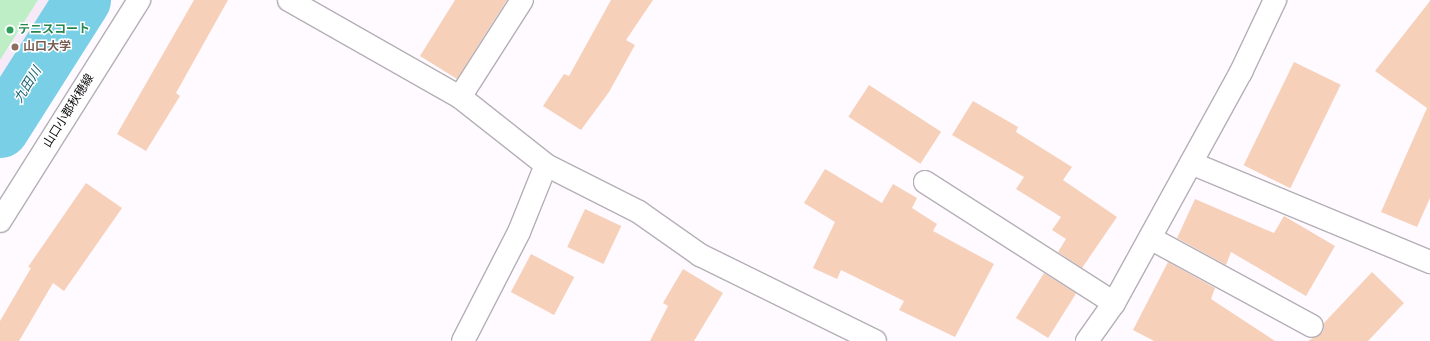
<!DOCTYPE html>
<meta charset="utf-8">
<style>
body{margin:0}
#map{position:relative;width:1430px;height:341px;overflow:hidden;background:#fefaff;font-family:"Sofia Sans Condensed","Noto Sans JP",sans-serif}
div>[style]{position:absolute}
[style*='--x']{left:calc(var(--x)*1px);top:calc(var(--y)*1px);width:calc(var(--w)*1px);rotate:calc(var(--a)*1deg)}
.built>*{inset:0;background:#f6eaf8}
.green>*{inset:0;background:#beeec6}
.river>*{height:57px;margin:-28.5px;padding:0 28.5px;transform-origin:28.5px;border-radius:28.5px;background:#79cfe6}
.building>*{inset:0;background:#f7d0b9;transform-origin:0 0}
.roads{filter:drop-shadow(1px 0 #b5afb6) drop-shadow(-1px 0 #b5afb6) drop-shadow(0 1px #b5afb6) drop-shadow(0 -1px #b5afb6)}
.minor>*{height:22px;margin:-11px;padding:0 11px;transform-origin:11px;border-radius:11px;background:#fff}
.major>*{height:22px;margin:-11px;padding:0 11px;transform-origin:11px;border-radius:11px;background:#fff}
.dots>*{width:11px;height:11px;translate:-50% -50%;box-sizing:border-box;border:2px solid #fff;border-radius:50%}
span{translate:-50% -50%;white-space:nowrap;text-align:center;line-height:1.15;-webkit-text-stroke:3px #fff;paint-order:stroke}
.leisure-label{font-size:12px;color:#27864d;font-weight:700}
.left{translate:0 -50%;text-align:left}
.education-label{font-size:12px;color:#785e54;font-weight:700}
.street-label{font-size:12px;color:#0f0c0f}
.water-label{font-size:13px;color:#1b6171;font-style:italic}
</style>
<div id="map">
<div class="built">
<div style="clip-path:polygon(0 0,60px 0,0 94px)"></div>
</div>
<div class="green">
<div style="clip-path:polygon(0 0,38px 0,0 60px)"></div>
</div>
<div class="river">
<div style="--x:0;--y:129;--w:153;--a:-57.6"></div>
</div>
<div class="building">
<div style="clip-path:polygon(194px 0,228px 0,176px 93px,180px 96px,146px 151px,117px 134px)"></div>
<div style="clip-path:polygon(455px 0,507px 0,457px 79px,420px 56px)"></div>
<div style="clip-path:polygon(611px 0,653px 0,626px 40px,635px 45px,609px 92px,581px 130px,543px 106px,564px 74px,569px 76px)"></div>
<div style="clip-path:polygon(1430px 1px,1430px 198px,1417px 227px,1381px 212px,1427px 108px,1375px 71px)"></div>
<div style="left:1294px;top:62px;width:52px;height:115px;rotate:26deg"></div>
<div style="left:869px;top:85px;width:86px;height:38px;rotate:33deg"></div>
<div style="clip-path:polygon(973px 101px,1018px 127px,1016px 132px,1072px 167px,1063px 180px,1117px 217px,1082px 268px,1058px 252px,1066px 239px,1052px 230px,1061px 217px,1016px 189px,1024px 177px,952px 135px)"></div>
<div style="clip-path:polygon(825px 169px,882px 203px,893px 184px,917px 198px,912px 208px,937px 224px,933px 231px,994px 264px,955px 337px,899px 310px,904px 301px,841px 270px,837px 279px,813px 268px,835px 222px,804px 203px)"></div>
<div style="clip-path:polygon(86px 183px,122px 208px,64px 291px,53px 283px,19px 341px,0 341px,0 321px,31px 268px,28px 267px)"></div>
<div style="clip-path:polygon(1195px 199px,1274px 233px,1284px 216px,1335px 246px,1306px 296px,1231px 252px,1226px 265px,1177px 238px)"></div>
<div style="left:585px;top:209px;width:40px;height:42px;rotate:25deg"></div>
<div style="left:531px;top:254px;width:49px;height:43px;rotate:28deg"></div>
<div style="clip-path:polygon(1168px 262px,1215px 288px,1211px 299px,1275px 341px,1154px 341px,1133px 330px)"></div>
<div style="clip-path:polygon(683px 269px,723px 293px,694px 341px,650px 341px,668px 306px,663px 303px)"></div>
<div style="clip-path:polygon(1372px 272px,1404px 303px,1368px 341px,1308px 341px,1323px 332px,1324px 323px)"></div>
<div style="left:1044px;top:273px;width:38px;height:53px;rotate:32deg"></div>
</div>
<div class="roads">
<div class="minor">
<div style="--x:289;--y:0;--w:197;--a:29.6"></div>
<div style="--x:460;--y:97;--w:110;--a:38.3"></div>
<div style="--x:546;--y:165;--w:104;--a:26.8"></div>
<div style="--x:639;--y:212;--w:75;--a:35.2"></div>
<div style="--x:700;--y:255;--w:195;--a:26.2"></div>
<div style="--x:460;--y:97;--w:115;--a:-57.4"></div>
<div style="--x:1191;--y:163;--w:259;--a:22.5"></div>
<div style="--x:925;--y:182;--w:224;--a:32.6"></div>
<div style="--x:1150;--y:238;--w:184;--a:28.5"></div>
<div style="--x:463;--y:341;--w:123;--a:-62.8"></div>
<div style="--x:519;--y:232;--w:72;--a:-68.1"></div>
<div style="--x:1087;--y:341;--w:47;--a:-54.6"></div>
<div style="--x:1114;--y:303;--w:264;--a:-61.2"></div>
<div style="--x:1241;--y:72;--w:80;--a:-64.7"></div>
</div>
<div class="major">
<div style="--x:0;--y:221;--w:261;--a:-57.8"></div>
</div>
</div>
<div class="dots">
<div style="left:10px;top:30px;background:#2e9e5b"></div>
<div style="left:15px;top:47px;background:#8d6e63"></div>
</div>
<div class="leisure-label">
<span class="left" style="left:18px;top:30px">テニスコート</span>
</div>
<div class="education-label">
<span class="left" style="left:23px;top:47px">山口大学</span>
</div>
<div class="street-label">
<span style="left:69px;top:111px;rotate:-58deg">山口小郡秋穂線</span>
</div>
<div class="water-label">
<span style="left:28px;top:85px;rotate:-58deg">九田川</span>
</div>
</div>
